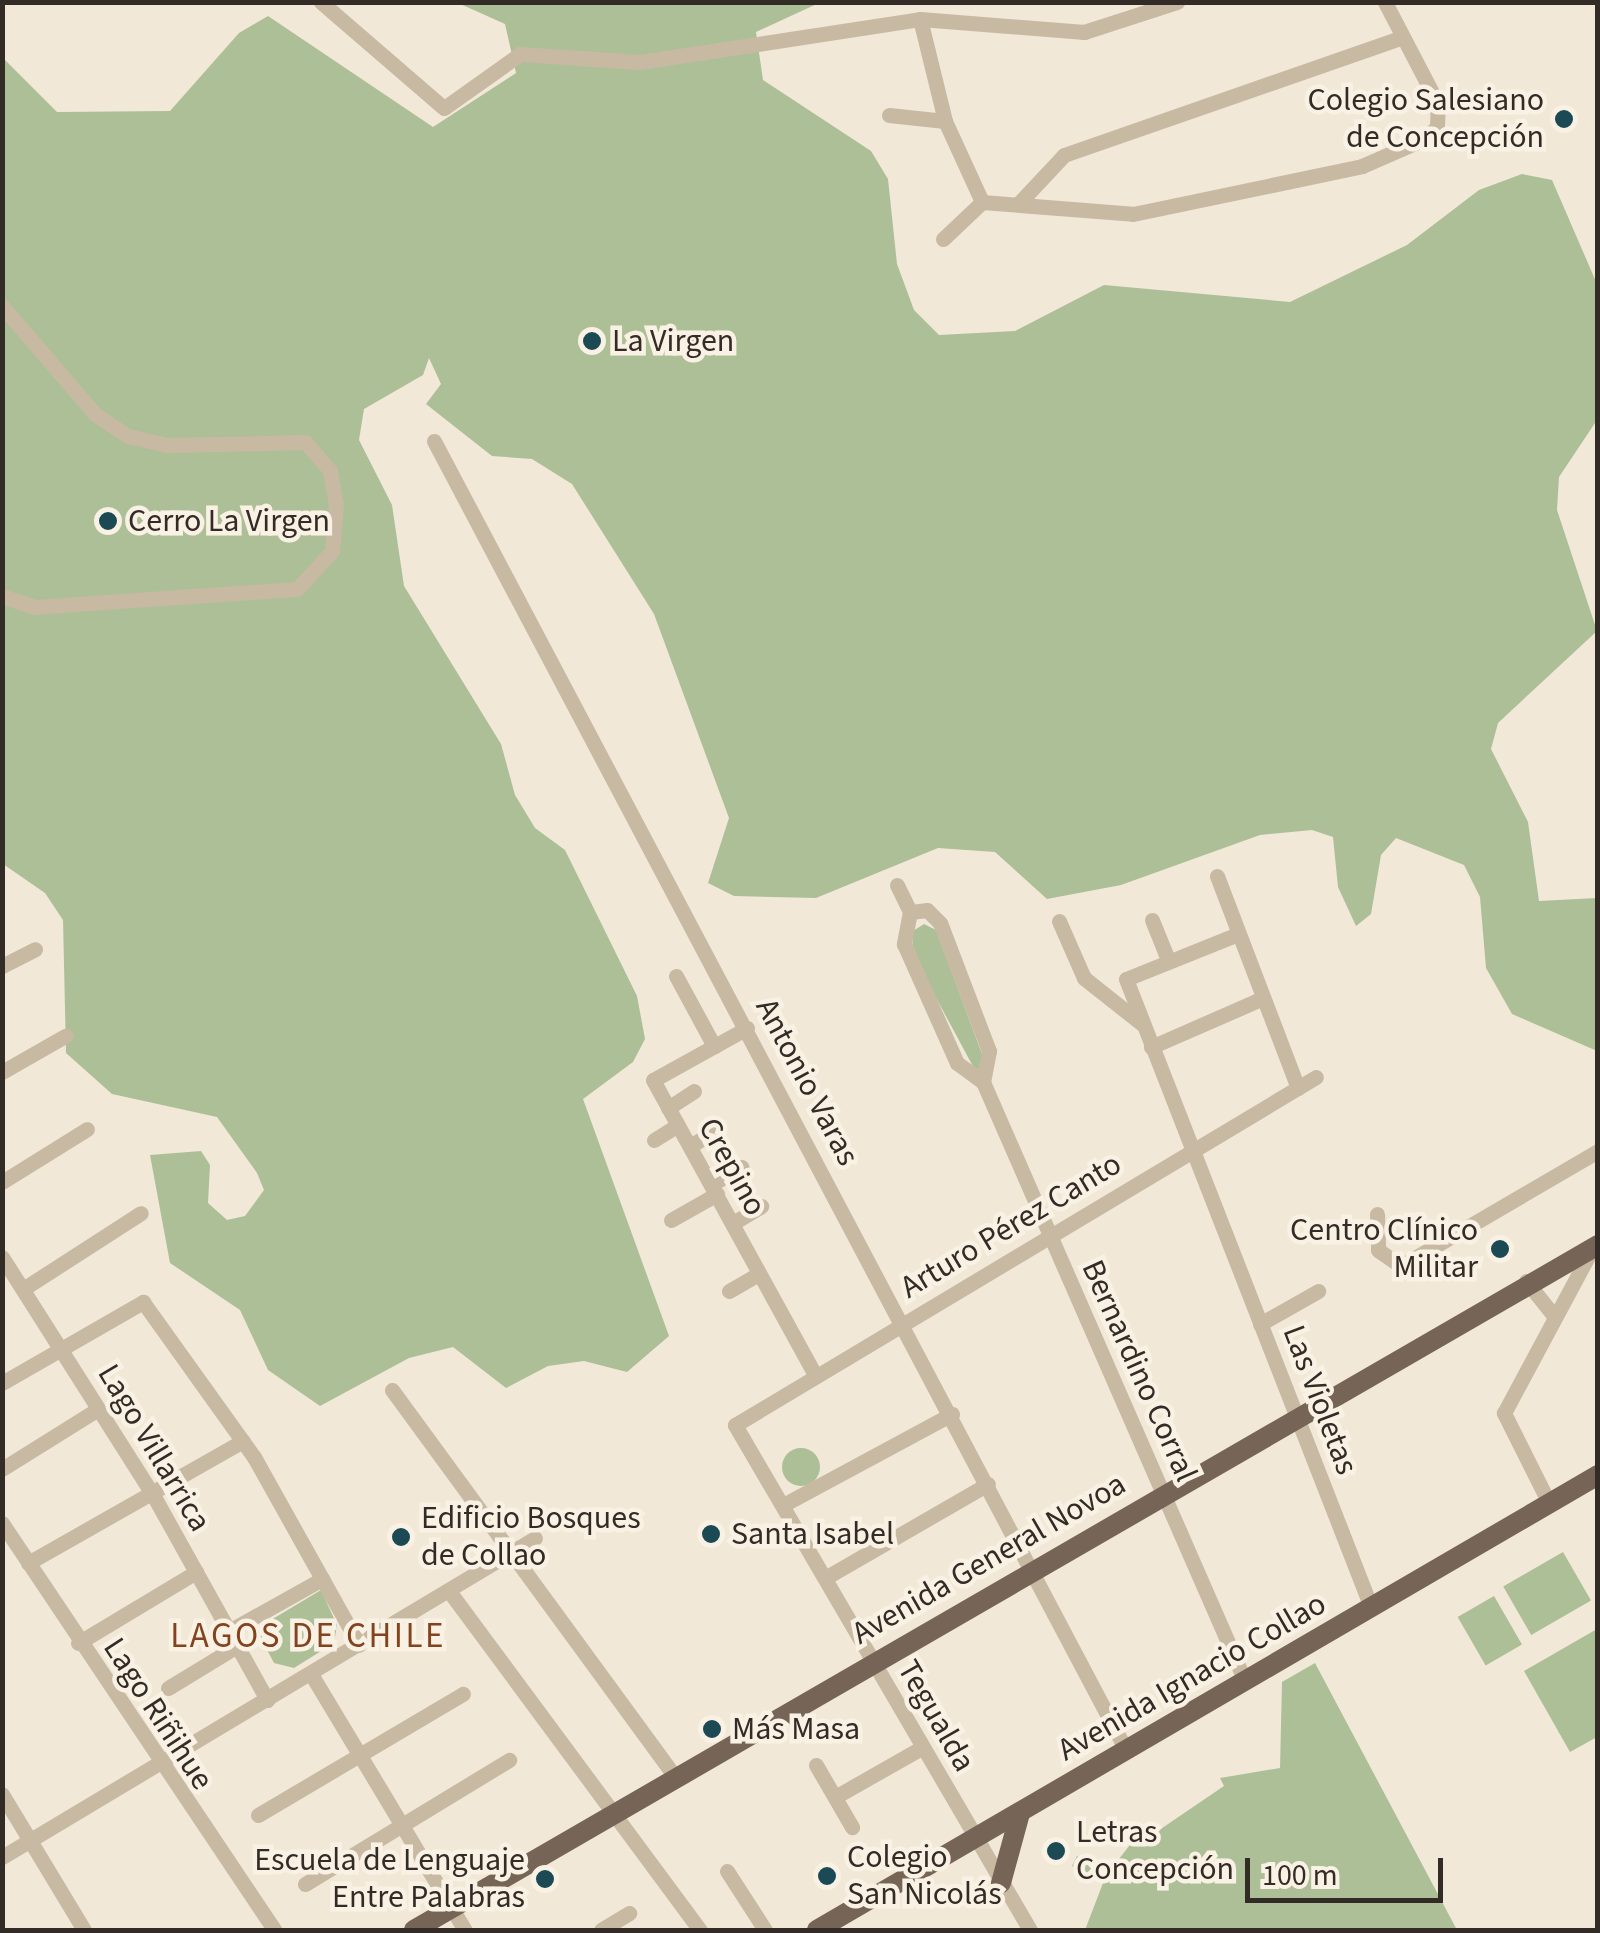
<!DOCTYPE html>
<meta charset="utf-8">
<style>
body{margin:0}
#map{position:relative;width:1600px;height:1933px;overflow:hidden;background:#f1e8d7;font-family:"Source Sans 3",sans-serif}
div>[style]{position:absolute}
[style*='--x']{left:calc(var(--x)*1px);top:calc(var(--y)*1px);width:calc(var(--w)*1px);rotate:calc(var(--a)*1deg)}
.green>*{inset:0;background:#adbf97;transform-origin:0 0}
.round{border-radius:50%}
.minor>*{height:15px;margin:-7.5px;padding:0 7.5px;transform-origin:7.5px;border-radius:7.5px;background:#c8b9a3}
.major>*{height:20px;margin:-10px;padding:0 10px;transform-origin:10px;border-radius:10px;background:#766556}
.dots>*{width:28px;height:28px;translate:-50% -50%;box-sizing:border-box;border:5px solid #f9f1e3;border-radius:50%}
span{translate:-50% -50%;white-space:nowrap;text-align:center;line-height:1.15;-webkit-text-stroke:9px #f9f1e3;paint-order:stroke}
.poi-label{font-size:32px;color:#332b25}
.right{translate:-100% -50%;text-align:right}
.left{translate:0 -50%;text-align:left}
.street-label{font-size:32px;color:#332b25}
.neighbourhood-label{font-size:35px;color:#82431e;letter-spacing:2.5px}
.frame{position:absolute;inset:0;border:5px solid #332b25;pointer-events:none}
.scale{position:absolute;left:1245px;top:1858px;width:198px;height:45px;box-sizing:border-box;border:5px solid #332b25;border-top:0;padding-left:12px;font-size:30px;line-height:35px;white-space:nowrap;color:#332b25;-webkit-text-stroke:8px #f9f1e3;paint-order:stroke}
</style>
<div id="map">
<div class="green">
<div style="clip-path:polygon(458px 3px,819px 3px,756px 32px,763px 80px,871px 151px,888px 179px,897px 264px,914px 310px,939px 335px,1015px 331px,1104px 285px,1290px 302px,1407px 245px,1479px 190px,1522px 174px,1552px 180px,1597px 284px,1597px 420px,1559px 477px,1557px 510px,1597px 631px,1498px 723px,1491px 749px,1528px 822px,1539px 901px,1597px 898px,1597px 1051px,1512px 1014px,1486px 968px,1480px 897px,1464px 865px,1396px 838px,1381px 855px,1371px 914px,1356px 926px,1338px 887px,1333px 837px,1312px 830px,1260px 835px,1121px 885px,1047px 899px,995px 852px,938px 848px,816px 898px,734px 896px,708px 883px,729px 818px,654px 614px,572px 484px,532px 459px,492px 456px,426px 404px,441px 384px,429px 358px,423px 375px,364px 409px,359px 440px,392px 505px,404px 586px,501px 744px,515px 795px,535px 828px,565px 850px,637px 996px,645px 1039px,633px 1062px,583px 1099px,669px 1336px,627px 1372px,584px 1361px,548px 1366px,506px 1388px,453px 1347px,409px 1358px,320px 1406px,268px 1370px,240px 1310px,170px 1263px,150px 1155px,201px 1151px,210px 1165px,208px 1203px,227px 1220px,245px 1216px,264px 1190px,257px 1173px,217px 1117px,112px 1094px,66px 1053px,63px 920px,45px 893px,3px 864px,2px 57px,57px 112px,170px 111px,239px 33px,268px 16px,433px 127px,516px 73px,505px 24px)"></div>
<div style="clip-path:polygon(924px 924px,936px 930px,985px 1062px,976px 1072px,912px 953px,913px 931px)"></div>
<div class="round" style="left:782px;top:1448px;width:38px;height:38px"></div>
<div style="left:1563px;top:1552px;width:56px;height:69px;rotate:60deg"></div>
<div style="clip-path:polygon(321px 1590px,337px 1625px,334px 1643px,294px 1668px,274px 1663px,256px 1629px)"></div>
<div style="left:1494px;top:1596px;width:56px;height:42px;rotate:60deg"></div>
<div style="clip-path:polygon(1597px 1629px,1597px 1737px,1570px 1752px,1524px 1671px)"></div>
<div style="clip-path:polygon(1315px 1663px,1457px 1930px,1085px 1930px,1103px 1883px,1072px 1866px,1077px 1856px,1108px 1873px,1140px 1832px,1146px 1839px,1224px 1786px,1220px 1778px,1280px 1768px,1282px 1682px)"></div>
</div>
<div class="minor">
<div style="--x:321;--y:2;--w:162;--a:40.8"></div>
<div style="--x:444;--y:108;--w:93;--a:-35.4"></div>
<div style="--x:520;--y:54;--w:120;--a:3.8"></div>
<div style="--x:640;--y:62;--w:283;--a:-8.7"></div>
<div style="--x:920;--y:19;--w:165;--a:4.5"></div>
<div style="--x:1084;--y:32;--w:98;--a:-17.9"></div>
<div style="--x:920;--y:19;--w:105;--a:76.2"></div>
<div style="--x:945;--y:121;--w:89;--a:65.4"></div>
<div style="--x:982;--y:202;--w:151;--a:4.5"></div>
<div style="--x:1133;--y:214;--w:234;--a:-11.8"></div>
<div style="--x:1362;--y:166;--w:68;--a:-23.5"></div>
<div style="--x:1424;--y:139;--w:18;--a:-43"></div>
<div style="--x:1437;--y:127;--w:23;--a:-88"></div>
<div style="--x:1438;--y:104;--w:115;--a:-117.5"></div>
<div style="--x:889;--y:115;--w:56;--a:6.1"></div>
<div style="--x:1019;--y:203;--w:66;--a:-46.8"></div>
<div style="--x:1064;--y:155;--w:354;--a:-19.2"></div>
<div style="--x:943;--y:239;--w:54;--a:-43.5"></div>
<div style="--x:2;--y:306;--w:143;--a:49.3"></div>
<div style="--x:95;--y:414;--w:40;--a:34"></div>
<div style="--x:128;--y:436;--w:40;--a:13"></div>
<div style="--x:167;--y:445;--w:138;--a:-1.2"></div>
<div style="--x:305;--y:442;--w:38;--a:49"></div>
<div style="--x:330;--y:471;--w:34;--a:80"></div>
<div style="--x:336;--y:504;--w:47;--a:94.9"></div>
<div style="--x:332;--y:551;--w:52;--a:132.6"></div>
<div style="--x:297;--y:589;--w:263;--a:176.1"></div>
<div style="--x:35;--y:607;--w:35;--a:-162"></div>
<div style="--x:434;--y:441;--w:1481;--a:62.14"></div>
<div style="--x:1217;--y:876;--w:227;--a:69.1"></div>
<div style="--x:897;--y:885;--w:30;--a:64"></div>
<div style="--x:1152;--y:920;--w:40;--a:68"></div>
<div style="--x:1059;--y:921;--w:62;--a:66.3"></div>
<div style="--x:1084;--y:978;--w:74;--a:38.4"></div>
<div style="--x:1233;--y:936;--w:115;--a:158.1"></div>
<div style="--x:1126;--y:979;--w:674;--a:68.69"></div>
<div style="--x:2;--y:966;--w:37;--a:-27"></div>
<div style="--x:676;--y:976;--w:80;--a:61.5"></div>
<div style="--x:747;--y:1028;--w:107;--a:151"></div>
<div style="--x:653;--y:1080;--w:337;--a:61.2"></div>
<div style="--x:1151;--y:1047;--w:120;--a:-23.6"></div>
<div style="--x:2;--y:1072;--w:73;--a:-29.7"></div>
<div style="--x:983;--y:1082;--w:32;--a:-79"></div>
<div style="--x:989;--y:1051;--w:137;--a:-110.9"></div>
<div style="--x:940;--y:923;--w:18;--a:-135"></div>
<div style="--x:927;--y:910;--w:17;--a:173"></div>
<div style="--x:910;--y:912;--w:33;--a:101"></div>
<div style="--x:904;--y:944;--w:130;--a:66"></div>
<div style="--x:957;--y:1063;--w:32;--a:36"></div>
<div style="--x:983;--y:1082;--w:654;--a:66.38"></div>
<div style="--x:668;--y:1108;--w:31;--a:-33"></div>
<div style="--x:654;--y:1140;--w:28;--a:-32"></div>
<div style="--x:690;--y:1146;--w:33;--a:-31"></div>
<div style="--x:2;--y:1182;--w:100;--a:-31.9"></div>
<div style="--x:712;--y:1184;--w:34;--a:-30"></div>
<div style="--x:1377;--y:1214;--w:36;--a:88"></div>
<div style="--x:1378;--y:1250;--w:28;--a:35"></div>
<div style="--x:1401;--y:1266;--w:228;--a:-30.3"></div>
<div style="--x:671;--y:1220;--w:53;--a:-29.5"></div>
<div style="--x:733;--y:1223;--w:33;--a:-31"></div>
<div style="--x:2;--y:1257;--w:280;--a:57.6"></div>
<div style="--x:152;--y:1493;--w:237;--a:60.9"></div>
<div style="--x:1526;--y:1281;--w:45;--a:51.3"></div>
<div style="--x:23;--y:1289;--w:140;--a:-32.8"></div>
<div style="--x:729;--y:1291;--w:34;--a:-30"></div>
<div style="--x:1260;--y:1324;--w:67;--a:-29.6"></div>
<div style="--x:2;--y:1383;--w:163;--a:-29.9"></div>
<div style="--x:143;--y:1302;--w:191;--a:54.4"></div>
<div style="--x:254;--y:1457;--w:215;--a:60.8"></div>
<div style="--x:392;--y:1390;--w:481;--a:53.8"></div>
<div style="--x:2;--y:1469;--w:113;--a:-32"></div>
<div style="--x:1549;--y:1503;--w:101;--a:-116.6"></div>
<div style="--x:1504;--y:1413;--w:184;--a:-61.8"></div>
<div style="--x:783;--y:1505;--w:192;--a:-28.3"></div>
<div style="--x:2;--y:1523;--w:490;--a:56.2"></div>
<div style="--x:28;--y:1563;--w:247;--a:-29.6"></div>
<div style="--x:825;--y:1578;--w:188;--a:-30"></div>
<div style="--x:449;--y:1591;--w:422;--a:53.5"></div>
<div style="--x:229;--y:1631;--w:107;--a:-29.2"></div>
<div style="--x:78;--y:1643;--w:138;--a:-31"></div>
<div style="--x:311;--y:1674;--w:299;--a:59"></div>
<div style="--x:168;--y:1688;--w:81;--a:-31.3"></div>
<div style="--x:816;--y:1765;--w:72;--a:59.9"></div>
<div style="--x:2;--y:1794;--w:159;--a:58.9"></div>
<div style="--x:835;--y:1797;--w:101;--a:-29.6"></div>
<div style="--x:258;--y:1815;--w:238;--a:-30.6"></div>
<div style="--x:2;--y:1857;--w:621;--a:-30.9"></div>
<div style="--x:727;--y:1871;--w:70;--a:57.2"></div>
<div style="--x:305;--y:1884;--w:239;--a:-31.3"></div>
<div style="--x:601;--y:1930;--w:33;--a:-31"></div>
<div style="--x:1030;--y:1930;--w:585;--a:-120.29"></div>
<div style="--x:735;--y:1425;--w:677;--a:-30.92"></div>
</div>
<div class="major">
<div style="--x:1001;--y:1883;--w:73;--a:-74.8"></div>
<div style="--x:414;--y:1930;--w:1368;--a:-30.05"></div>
<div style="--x:817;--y:1930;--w:904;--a:-30.22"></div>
</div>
<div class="dots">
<div style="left:1564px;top:119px;background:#1b4954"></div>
<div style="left:592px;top:341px;background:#1b4954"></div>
<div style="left:108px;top:521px;background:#1b4954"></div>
<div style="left:1500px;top:1249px;background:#1b4954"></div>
<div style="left:711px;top:1534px;background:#1b4954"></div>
<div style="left:401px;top:1537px;background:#1b4954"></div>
<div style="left:712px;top:1729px;background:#1b4954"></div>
<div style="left:1056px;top:1851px;background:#1b4954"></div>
<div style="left:827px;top:1876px;background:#1b4954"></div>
<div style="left:545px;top:1879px;background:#1b4954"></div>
</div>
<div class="poi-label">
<span class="right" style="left:1544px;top:119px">Colegio Salesiano<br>de Concepción</span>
<span class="left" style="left:612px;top:341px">La Virgen</span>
<span class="left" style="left:128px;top:521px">Cerro La Virgen</span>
<span class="right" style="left:1478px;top:1249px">Centro Clínico<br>Militar</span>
<span class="left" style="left:421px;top:1537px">Edificio Bosques<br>de Collao</span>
<span class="left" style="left:731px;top:1534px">Santa Isabel</span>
<span class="left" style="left:732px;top:1729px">Más Masa</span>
<span class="left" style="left:1076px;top:1851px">Letras<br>Concepción</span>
<span class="left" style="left:847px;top:1876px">Colegio<br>San Nicolás</span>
<span class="right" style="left:525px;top:1879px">Escuela de Lenguaje<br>Entre Palabras</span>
</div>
<div class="street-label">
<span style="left:807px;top:1082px;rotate:62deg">Antonio Varas</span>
<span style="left:732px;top:1167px;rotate:61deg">Crepino</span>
<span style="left:1011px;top:1226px;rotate:-31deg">Arturo Pérez Canto</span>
<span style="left:1139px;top:1371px;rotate:66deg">Bernardino Corral</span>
<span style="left:1320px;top:1400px;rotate:69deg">Las Violetas</span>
<span style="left:154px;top:1448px;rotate:59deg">Lago Villarrica</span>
<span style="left:989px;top:1559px;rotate:-30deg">Avenida General Novoa</span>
<span style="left:1192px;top:1677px;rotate:-30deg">Avenida Ignacio Collao</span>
<span style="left:158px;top:1714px;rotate:57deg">Lago Riñihue</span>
<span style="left:936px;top:1716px;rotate:60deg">Tegualda</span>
</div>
<div class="neighbourhood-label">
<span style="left:308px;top:1636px">LAGOS DE CHILE</span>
</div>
<div class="frame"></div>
<div class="scale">100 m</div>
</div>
